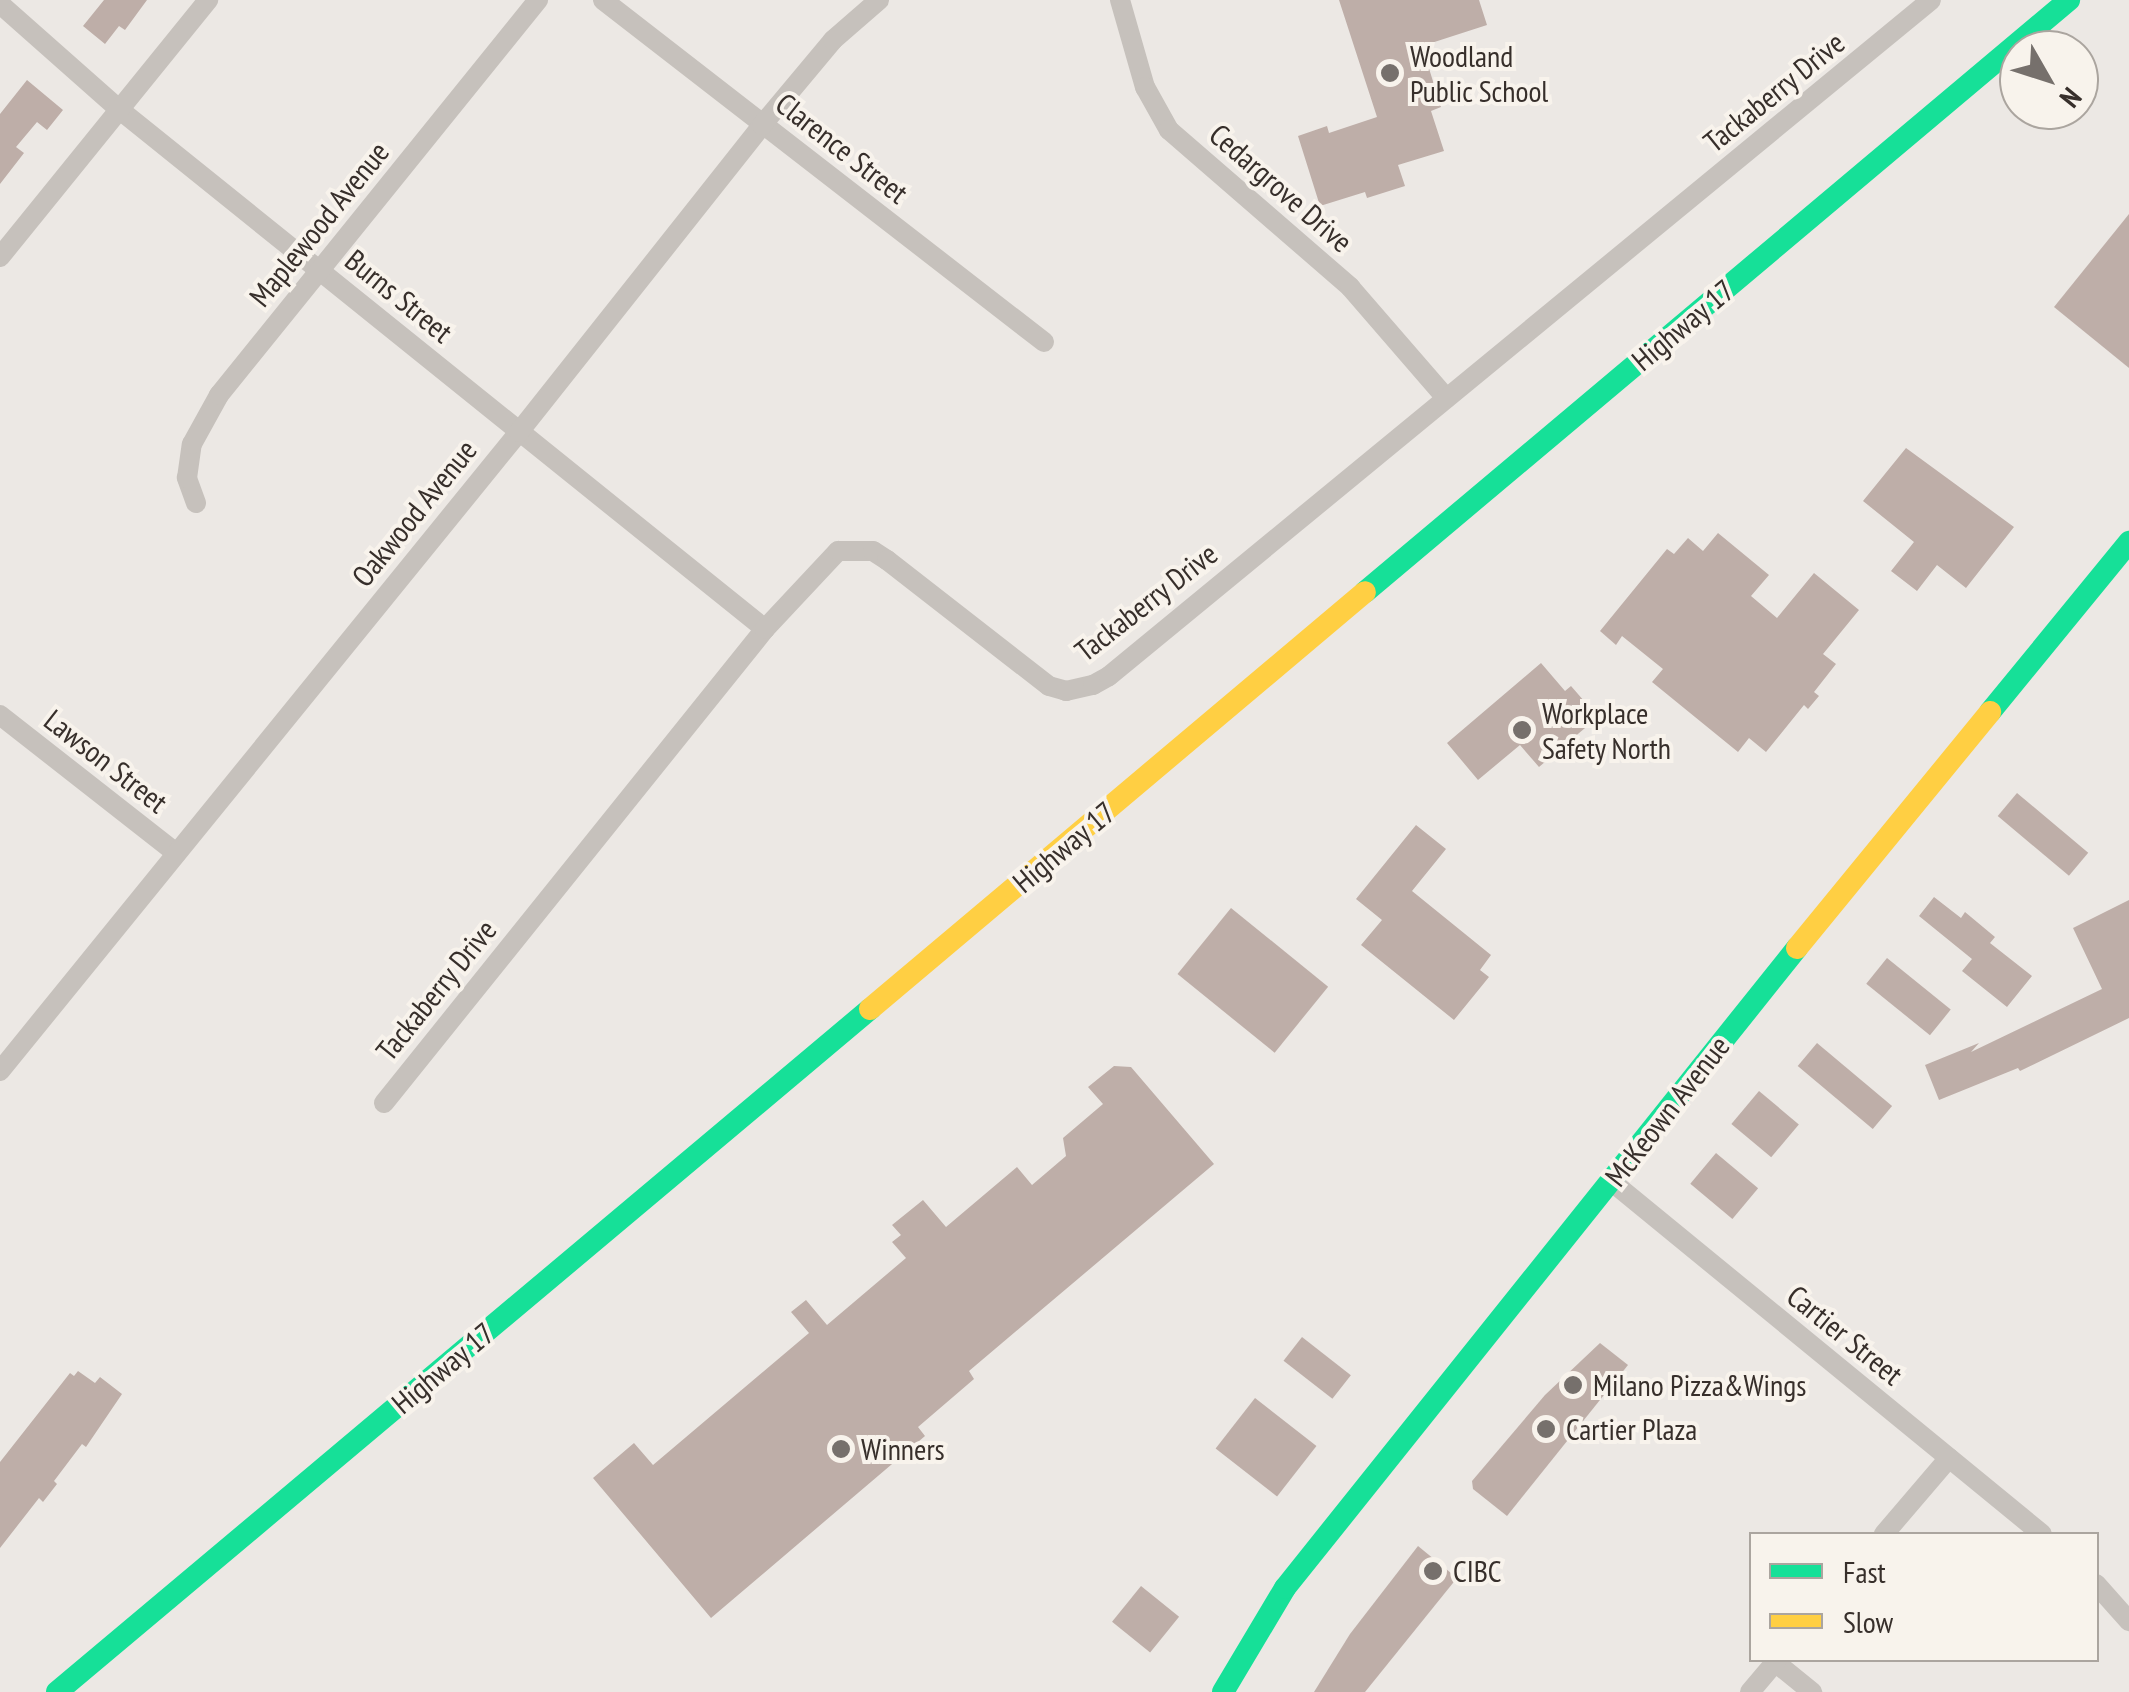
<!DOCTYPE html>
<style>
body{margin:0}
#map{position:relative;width:2129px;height:1692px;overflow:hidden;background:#ece8e4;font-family:"PT Sans Narrow",sans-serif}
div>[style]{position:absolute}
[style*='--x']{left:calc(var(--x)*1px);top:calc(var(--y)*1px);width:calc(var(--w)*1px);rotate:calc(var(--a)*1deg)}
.building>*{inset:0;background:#beaea8;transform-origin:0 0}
.street>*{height:20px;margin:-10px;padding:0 10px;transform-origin:10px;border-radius:10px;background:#c6c1bc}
.fast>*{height:22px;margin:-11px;padding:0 11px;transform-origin:11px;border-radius:11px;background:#16e098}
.slow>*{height:22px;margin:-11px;padding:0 11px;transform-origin:11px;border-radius:11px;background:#ffcf43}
.dots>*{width:28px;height:28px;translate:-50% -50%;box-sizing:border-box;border:5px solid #f8f3ec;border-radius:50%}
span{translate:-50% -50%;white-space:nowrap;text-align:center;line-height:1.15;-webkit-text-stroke:8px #f8f3ec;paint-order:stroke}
.poi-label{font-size:30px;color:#372f2b}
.left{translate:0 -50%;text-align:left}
.street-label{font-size:30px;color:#372f2b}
.legend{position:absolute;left:1749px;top:1532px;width:350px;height:130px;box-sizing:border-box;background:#f8f3ec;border:2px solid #aba59f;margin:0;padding:12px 18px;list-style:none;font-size:30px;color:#372f2b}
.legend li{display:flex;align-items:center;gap:20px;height:50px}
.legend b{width:50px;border:2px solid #aba59f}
.north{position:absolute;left:1999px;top:30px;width:100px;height:100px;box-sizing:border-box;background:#f8f3ec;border:2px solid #aba59f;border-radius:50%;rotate:129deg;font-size:28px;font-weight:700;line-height:40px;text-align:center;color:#372f2b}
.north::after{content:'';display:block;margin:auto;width:35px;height:45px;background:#76706c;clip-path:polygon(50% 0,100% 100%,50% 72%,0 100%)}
</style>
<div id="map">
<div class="building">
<div style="clip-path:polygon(104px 0,147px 0,125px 30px,119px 26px,105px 44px,83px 26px)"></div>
<div style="clip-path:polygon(1339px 0,1479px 0,1487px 25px,1422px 46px,1441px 107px,1431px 111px,1444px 151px,1398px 165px,1405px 186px,1367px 198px,1365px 192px,1320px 206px,1298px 136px,1327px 126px,1329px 133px,1377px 117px)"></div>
<div style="clip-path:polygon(27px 80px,63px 110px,47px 130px,37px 122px,16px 147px,24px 153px,0 184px,0 114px)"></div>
<div style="clip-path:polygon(2129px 214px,2129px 368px,2054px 307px)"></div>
<div style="clip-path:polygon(1906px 448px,2014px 527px,1966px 588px,1937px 565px,1917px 591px,1891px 571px,1914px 542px,1863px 501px)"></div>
<div style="clip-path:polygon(1718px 533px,1769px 575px,1751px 596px,1777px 618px,1814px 573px,1859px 610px,1823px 654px,1836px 664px,1814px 692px,1819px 696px,1808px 709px,1804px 705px,1766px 752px,1749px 738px,1738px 752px,1652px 682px,1663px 669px,1622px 636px,1616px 645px,1600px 631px,1667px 549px,1674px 554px,1688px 538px,1703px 551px)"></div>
<div style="clip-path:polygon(1541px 663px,1565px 691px,1571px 686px,1598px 717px,1539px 767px,1520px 745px,1478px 780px,1447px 743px)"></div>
<div style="left:2017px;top:793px;width:93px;height:30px;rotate:40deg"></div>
<div style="clip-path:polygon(1416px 825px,1446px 849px,1412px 891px,1491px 955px,1480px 970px,1489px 977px,1454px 1020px,1361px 945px,1382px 920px,1356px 899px)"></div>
<div style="clip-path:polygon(1934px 897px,1961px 918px,1965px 912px,1995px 937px,1990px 943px,2032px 976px,2007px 1007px,1962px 971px,1972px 959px,1919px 916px)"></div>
<div style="clip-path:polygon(2129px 900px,2129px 1018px,2020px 1071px,2018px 1068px,1939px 1100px,1925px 1065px,1979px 1043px,1971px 1052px,2102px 989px,2073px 928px)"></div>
<div style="left:1231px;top:908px;width:125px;height:85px;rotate:39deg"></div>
<div style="left:1887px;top:958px;width:82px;height:33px;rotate:39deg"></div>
<div style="left:1817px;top:1043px;width:98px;height:30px;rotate:40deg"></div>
<div style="clip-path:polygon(1114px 1066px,1131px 1067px,1214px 1164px,969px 1371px,974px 1379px,918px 1427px,925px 1436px,711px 1618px,593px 1478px,634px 1443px,653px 1465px,809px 1333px,791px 1312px,806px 1300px,827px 1325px,906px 1258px,892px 1242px,901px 1235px,892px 1225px,923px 1200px,946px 1227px,1017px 1167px,1032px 1185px,1066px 1156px,1063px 1138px,1103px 1104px,1088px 1087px)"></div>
<div style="left:1759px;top:1091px;width:52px;height:43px;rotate:40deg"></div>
<div style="left:1716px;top:1153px;width:55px;height:40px;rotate:40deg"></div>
<div style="left:1302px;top:1337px;width:62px;height:30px;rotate:38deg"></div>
<div style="clip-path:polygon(1600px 1343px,1628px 1365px,1507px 1516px,1473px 1489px,1472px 1481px,1545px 1395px)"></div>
<div style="clip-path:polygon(78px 1371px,95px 1383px,100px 1377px,122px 1394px,86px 1447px,82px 1444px,54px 1481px,57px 1484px,43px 1502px,39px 1498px,0 1548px,0 1462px,70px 1373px,74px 1376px)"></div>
<div style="left:1255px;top:1398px;width:78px;height:64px;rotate:38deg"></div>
<div style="clip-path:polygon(1418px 1546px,1457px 1578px,1365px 1692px,1314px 1692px,1350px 1634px)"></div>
<div style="left:1141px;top:1586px;width:49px;height:46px;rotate:39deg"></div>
</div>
<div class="street">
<div style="--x:603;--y:0;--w:558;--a:37.79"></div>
<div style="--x:1120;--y:0;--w:91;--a:74"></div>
<div style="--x:1145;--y:87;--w:49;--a:60.8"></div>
<div style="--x:1169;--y:130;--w:240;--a:40.9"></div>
<div style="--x:1350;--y:287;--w:147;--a:49.1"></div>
<div style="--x:0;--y:4;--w:160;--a:41.5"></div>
<div style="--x:120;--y:110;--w:828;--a:38.82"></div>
<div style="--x:0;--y:257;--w:331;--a:-51"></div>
<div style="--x:196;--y:503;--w:27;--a:-110"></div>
<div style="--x:187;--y:478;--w:34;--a:-82"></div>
<div style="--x:192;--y:444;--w:56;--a:-61.1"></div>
<div style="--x:219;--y:395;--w:508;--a:-51.08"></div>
<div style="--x:0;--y:715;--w:224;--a:38.1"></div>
<div style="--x:0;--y:1071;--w:823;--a:-50.92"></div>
<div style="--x:519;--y:432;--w:392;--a:-51.6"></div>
<div style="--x:762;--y:125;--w:111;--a:-50.1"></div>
<div style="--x:833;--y:40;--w:61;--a:-41"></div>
<div style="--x:384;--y:1103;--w:608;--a:-51.21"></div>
<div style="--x:765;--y:629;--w:107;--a:-46.9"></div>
<div style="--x:838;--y:551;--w:35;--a:0"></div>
<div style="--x:873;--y:551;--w:17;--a:33"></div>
<div style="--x:887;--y:560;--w:205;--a:37.9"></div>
<div style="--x:1049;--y:686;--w:18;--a:16"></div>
<div style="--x:1066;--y:691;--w:28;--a:-13"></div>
<div style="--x:1093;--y:685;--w:18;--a:-29"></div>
<div style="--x:1109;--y:676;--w:1064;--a:-39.43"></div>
<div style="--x:1611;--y:1181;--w:557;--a:39.32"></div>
<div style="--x:1884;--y:1534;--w:100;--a:-49.5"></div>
<div style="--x:2096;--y:1584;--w:50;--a:48.3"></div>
<div style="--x:1775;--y:1662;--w:48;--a:39"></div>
<div style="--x:1750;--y:1692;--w:42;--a:-49.8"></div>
</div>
<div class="fast">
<div style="--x:1365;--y:592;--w:920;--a:-40.06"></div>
<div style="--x:1990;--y:712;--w:220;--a:-50.7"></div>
<div style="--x:57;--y:1692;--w:1062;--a:-40.03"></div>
<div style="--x:1223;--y:1692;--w:121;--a:-59.2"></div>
<div style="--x:1285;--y:1588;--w:820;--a:-51.34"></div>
</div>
<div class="slow">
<div style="--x:1797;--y:948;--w:305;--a:-50.7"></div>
<div style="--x:870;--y:1009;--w:647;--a:-40.11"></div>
</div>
<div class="dots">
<div style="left:1390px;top:73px;background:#76706c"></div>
<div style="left:1522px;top:730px;background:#76706c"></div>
<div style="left:1573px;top:1385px;background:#76706c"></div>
<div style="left:1546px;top:1429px;background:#76706c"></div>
<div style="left:841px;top:1449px;background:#76706c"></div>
<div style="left:1433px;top:1571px;background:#76706c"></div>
</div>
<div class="poi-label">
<span class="left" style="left:1410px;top:73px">Woodland<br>Public School</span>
<span class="left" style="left:1542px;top:730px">Workplace<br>Safety North</span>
<span class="left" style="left:1593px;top:1385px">Milano Pizza&amp;Wings</span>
<span class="left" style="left:1566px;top:1429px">Cartier Plaza</span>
<span class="left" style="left:861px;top:1449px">Winners</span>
<span class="left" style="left:1453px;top:1571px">CIBC</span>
</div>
<div class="street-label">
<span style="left:1774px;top:92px;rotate:-39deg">Tackaberry Drive</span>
<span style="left:842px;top:148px;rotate:38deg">Clarence Street</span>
<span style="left:1281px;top:188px;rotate:41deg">Cedargrove Drive</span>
<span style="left:319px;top:224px;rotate:-51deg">Maplewood Avenue</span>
<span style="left:399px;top:296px;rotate:39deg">Burns Street</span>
<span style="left:1683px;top:325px;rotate:-40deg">Highway 17</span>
<span style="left:414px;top:513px;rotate:-51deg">Oakwood Avenue</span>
<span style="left:1146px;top:602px;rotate:-38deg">Tackaberry Drive</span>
<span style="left:106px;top:761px;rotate:38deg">Lawson Street</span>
<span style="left:1064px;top:847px;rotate:-40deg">Highway 17</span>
<span style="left:436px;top:990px;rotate:-51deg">Tackaberry Drive</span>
<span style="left:1667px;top:1111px;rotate:-52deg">McKeown Avenue</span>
<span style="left:1845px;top:1335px;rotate:39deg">Cartier Street</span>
<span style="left:443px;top:1368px;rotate:-40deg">Highway 17</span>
</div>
<ul class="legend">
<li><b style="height:12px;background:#16e098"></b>Fast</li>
<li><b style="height:12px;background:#ffcf43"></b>Slow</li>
</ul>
<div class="north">N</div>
</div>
